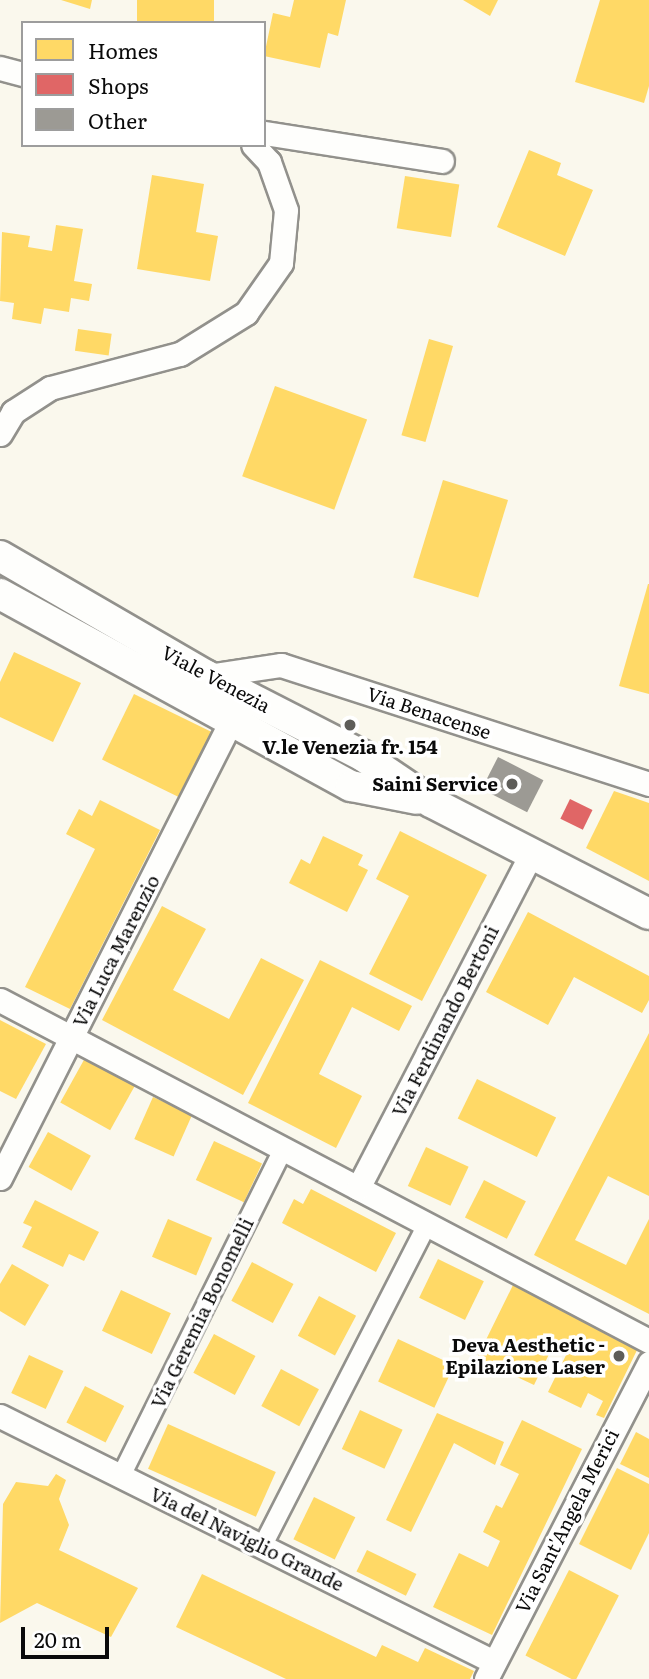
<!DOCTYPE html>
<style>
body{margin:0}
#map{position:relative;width:649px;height:1679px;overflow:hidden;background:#faf8ed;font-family:Literata,serif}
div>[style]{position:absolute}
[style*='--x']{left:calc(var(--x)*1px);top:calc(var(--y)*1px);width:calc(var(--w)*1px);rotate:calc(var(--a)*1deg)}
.homes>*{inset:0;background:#ffd966;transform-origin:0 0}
.shops>*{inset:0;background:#e06666;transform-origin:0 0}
.building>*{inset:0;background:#9c9a94;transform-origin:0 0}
.roads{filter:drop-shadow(2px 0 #92918c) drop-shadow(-2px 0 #92918c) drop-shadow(0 2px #92918c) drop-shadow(0 -2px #92918c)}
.pedestrian>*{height:18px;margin:-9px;padding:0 9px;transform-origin:9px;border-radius:9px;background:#fefefc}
.minor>*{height:23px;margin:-11.5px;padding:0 11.5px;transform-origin:11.5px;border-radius:11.5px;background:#fefefc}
.tertiary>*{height:30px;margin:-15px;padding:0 15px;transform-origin:15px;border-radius:15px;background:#fefefc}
.dots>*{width:19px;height:19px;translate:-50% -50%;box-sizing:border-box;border:4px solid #fff;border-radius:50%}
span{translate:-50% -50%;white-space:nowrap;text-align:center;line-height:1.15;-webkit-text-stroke:7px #fff;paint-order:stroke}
.street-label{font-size:19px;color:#0a0a0a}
.poi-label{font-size:19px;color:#0a0a0a;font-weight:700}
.right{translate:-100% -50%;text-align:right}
.legend{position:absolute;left:21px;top:21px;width:245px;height:126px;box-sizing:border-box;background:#fff;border:2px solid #9d9d9d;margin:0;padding:9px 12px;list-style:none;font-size:21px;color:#0a0a0a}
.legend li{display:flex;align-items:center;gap:14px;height:35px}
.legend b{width:35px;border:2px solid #9d9d9d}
.scale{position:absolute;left:21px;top:1627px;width:88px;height:32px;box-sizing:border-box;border:4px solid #0a0a0a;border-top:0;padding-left:9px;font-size:21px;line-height:24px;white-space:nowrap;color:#0a0a0a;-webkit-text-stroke:5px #fff;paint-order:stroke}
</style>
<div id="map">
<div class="homes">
<div style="clip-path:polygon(61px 0,92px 0,90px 9px)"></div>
<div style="left:137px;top:0;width:77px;height:24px"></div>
<div style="clip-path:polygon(294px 0,346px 0,338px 36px,328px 33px,320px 68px,264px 56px,273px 13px,290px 17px)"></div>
<div style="clip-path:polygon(463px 0,498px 0,490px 16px)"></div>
<div style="clip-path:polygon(600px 0,649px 0,649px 86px,644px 103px,575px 82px)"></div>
<div style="clip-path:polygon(529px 150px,561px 163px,557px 175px,593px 190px,565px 256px,497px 227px)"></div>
<div style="clip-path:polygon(152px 175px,204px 184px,196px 232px,218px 236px,210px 281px,137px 269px)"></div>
<div style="left:405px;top:176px;width:55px;height:53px;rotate:9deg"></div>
<div style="clip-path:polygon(56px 225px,83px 229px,74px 281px,92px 284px,89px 301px,71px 298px,69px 312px,44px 308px,41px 324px,12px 319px,14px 303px,0 301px,2px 232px,30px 236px,28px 247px,52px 251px)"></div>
<div style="left:78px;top:329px;width:34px;height:22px;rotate:8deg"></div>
<div style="left:429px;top:339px;width:25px;height:100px;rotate:16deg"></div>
<div style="left:275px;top:386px;width:98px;height:96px;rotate:20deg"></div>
<div style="left:443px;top:480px;width:68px;height:102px;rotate:17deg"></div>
<div style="clip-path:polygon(648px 584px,649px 584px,649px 694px,619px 686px)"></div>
<div style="clip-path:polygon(14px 652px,81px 683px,53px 742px,0 717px,0 682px)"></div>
<div style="left:134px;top:694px;width:87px;height:73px;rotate:26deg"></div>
<div style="clip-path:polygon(614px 791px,649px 803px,649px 881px,586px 848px)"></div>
<div style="clip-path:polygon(100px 800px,160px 830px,70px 1009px,25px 987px,95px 849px,66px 834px,79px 809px,92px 816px)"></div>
<div style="clip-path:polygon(400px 831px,487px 875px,422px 1001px,369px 974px,409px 896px,376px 879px)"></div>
<div style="clip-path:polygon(323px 836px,363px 855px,358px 865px,368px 870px,347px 912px,289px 883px,301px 859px,310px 864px)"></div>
<div style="clip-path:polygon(162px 906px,206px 929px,173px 990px,229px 1019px,261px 958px,304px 980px,243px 1095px,102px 1020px)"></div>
<div style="clip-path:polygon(528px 912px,649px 976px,649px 1000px,642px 1013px,574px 977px,548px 1025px,486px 992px)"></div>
<div style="clip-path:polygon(320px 960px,412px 1006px,399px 1031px,352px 1007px,319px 1074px,362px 1096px,336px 1148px,248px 1103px)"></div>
<div style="clip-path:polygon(0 1020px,46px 1044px,16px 1099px,0 1091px)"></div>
<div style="clip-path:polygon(649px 1033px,649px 1196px,608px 1176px,575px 1240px,626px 1265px,649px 1219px,649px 1314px,534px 1255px)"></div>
<div style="left:85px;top:1058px;width:57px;height:51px;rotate:29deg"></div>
<div style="left:477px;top:1079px;width:88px;height:44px;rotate:26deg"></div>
<div style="left:153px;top:1097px;width:43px;height:46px;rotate:24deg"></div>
<div style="left:48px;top:1132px;width:49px;height:40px;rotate:29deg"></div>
<div style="left:214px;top:1141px;width:53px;height:43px;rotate:25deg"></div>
<div style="left:426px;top:1147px;width:47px;height:43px;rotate:25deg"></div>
<div style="left:484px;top:1180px;width:47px;height:42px;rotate:27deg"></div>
<div style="clip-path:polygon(311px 1189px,396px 1233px,376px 1272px,282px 1223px,294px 1199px,303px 1204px)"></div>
<div style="clip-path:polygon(35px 1200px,99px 1232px,84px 1261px,69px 1254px,63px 1267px,22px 1247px,32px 1227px,23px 1223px)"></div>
<div style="left:168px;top:1219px;width:48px;height:41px;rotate:23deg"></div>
<div style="left:438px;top:1259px;width:51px;height:43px;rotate:26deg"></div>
<div style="left:252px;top:1262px;width:47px;height:44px;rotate:28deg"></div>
<div style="clip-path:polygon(12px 1264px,49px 1285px,25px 1326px,0 1311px,0 1284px)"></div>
<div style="clip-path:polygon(513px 1285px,639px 1346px,604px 1418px,596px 1415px,603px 1401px,588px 1393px,581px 1408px,548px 1392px,569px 1349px,555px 1342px,534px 1385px,477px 1358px)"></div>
<div style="left:121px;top:1290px;width:55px;height:45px;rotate:25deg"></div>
<div style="left:319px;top:1296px;width:42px;height:45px;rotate:28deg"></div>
<div style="left:214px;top:1334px;width:47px;height:44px;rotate:28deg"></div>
<div style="left:398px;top:1339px;width:62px;height:47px;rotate:25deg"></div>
<div style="left:29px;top:1355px;width:38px;height:42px;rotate:25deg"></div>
<div style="left:281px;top:1369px;width:43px;height:42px;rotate:28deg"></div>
<div style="left:85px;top:1386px;width:44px;height:41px;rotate:27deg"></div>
<div style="left:360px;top:1410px;width:47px;height:43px;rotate:25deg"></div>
<div style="clip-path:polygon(437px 1413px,504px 1442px,495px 1465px,454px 1443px,411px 1532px,386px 1520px)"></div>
<div style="clip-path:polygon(522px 1420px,582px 1449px,492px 1635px,433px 1607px,459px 1553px,488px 1567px,500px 1541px,483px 1532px,496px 1505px,502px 1508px,519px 1474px,500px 1465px)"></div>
<div style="left:168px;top:1424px;width:118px;height:49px;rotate:24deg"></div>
<div style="clip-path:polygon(636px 1432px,649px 1439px,649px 1478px,620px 1464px)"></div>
<div style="clip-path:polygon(617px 1468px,649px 1484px,649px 1533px,631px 1570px,579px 1544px)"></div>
<div style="clip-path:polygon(56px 1474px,66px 1480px,59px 1499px,69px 1525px,59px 1550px,138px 1588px,111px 1637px,37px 1603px,0 1623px,3px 1504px,16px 1482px,48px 1486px)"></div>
<div style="left:314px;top:1497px;width:46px;height:47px;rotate:26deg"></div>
<div style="left:367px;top:1550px;width:55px;height:24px;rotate:26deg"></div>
<div style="left:569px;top:1570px;width:56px;height:96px;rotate:27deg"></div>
<div style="clip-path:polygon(202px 1574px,376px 1657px,382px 1645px,418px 1662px,425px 1648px,474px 1671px,470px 1679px,286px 1679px,176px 1627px)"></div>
</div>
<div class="shops">
<div style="left:570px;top:799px;width:25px;height:22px;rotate:26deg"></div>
</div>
<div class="building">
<div style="left:498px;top:757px;width:51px;height:36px;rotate:27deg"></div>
</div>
<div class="roads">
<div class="pedestrian">
<div style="--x:121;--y:1476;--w:365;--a:-63.6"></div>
<div style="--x:262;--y:1547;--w:363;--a:-62.9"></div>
</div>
<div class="minor">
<div style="--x:0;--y:68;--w:24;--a:15"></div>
<div style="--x:264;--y:133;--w:180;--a:8.9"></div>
<div style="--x:0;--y:434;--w:26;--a:-59"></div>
<div style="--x:13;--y:412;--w:44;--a:-33"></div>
<div style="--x:50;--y:388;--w:134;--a:-14.7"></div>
<div style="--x:180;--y:354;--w:78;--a:-31.8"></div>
<div style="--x:246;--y:313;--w:61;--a:-55"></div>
<div style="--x:281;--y:263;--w:53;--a:-84.6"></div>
<div style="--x:286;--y:210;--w:51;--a:-109.5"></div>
<div style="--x:269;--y:162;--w:23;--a:-133"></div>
<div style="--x:207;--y:676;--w:75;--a:-8.5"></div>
<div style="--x:281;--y:665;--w:387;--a:17.9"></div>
<div style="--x:0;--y:1000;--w:733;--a:27.72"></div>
<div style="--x:0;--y:1178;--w:510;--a:-63.18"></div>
<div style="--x:358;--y:1188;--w:376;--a:-62.6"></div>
<div style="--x:0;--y:1416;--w:552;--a:26.47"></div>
<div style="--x:486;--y:1679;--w:356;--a:-62.7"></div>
</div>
<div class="tertiary">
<div style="--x:0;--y:556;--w:239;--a:30.1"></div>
<div style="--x:207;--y:676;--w:175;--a:27.1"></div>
<div style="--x:363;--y:756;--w:82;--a:34.1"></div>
<div style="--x:431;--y:802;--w:245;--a:27.2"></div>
<div style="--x:0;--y:594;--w:400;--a:28.7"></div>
<div style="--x:351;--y:786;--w:67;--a:11.1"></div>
</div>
</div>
<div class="dots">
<div style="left:350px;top:725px;background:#5e5d59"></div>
<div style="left:512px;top:784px;background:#5e5d59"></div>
<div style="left:619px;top:1356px;background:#5e5d59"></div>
</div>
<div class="street-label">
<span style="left:216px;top:679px;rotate:28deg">Viale Venezia</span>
<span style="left:429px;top:713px;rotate:18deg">Via Benacense</span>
<span style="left:116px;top:951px;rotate:-63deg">Via Luca Marenzio</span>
<span style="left:445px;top:1021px;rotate:-63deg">Via Ferdinando Bertoni</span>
<span style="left:202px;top:1313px;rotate:-64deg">Via Geremia Bonomelli</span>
<span style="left:567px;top:1521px;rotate:-63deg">Via Sant'Angela Merici</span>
<span style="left:247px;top:1539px;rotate:26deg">Via del Naviglio Grande</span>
</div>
<div class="poi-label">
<span style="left:350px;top:747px">V.le Venezia fr. 154</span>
<span class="right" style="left:498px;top:784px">Saini Service</span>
<span class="right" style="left:605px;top:1356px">Deva Aesthetic -<br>Epilazione Laser</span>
</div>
<ul class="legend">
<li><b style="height:19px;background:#ffd966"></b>Homes</li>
<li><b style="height:19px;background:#e06666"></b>Shops</li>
<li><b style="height:19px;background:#9c9a94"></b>Other</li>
</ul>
<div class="scale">20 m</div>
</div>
